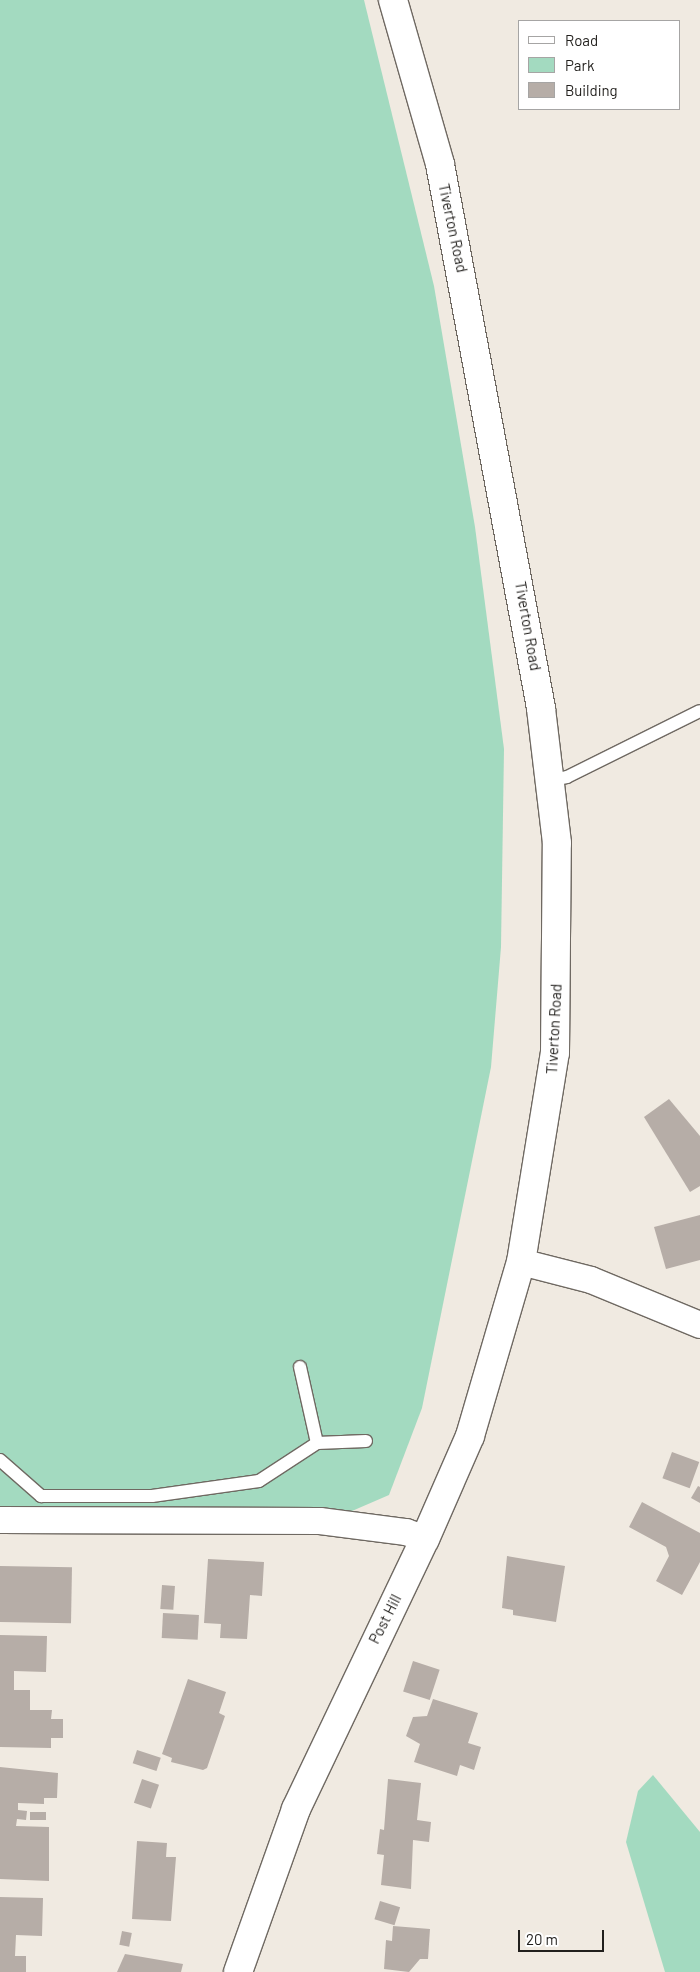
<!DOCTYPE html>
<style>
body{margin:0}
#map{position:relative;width:700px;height:1972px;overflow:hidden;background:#f0eae1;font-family:Barlow,sans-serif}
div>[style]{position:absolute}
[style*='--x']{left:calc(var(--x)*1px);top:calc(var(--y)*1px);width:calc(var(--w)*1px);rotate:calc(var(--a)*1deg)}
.green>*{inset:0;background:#a3dac0}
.building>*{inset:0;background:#b6ada7;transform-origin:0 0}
.roads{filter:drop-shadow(1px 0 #6f6962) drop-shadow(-1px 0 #6f6962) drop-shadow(0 1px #6f6962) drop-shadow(0 -1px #6f6962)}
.service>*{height:12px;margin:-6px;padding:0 6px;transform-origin:6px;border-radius:6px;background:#fff}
.minor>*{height:26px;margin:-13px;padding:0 13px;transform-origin:13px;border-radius:13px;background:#fff}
.tertiary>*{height:28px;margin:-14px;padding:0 14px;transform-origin:14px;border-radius:14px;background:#fff}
span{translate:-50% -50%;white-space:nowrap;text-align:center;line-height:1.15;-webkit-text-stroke:4px #fff;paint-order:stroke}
.street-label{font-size:15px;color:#211f1c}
.legend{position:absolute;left:518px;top:20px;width:162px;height:90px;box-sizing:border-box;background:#fff;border:1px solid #a6a5a4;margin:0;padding:6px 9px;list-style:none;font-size:15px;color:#211f1c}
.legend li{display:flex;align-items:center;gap:10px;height:25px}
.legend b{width:25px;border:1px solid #a6a5a4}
.scale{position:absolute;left:518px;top:1930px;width:86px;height:22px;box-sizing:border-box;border:2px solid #211f1c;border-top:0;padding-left:6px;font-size:15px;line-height:18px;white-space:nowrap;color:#211f1c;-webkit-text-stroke:4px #fff;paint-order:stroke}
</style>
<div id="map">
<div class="green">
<div style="clip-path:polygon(0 0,364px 0,434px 286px,475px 527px,504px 749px,501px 947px,491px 1067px,422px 1408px,389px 1495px,352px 1511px,0 1506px)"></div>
<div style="clip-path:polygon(653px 1775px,700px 1832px,700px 1972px,665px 1972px,626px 1842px,638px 1791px)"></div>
</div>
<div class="building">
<div style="clip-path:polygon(669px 1099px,700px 1136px,700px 1186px,690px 1192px,644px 1117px)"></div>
<div style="clip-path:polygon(700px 1215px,700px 1260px,666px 1269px,654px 1227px)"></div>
<div style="left:672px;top:1452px;width:29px;height:28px;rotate:20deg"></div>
<div style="clip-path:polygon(698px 1486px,700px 1487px,700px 1503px,691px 1498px)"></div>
<div style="clip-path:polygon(642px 1502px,700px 1533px,700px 1562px,682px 1595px,656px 1581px,669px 1556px,666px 1547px,629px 1527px)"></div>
<div style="clip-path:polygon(507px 1556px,565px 1566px,556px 1622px,513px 1615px,513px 1610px,502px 1608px)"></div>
<div style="clip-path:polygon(208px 1559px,264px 1562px,262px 1596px,250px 1595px,247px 1639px,220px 1638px,221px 1624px,204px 1623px)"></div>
<div style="left:0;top:1566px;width:72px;height:56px;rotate:1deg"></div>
<div style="left:162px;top:1585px;width:13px;height:24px;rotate:4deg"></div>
<div style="left:163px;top:1613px;width:36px;height:25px;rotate:3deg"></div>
<div style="clip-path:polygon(0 1635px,47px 1636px,46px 1672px,14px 1671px,14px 1690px,30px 1690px,30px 1710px,52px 1710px,51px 1719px,63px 1719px,63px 1738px,51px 1738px,51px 1748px,0 1747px)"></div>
<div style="left:413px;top:1661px;width:28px;height:32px;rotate:18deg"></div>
<div style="clip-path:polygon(188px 1679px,226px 1692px,219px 1713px,225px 1716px,207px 1768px,203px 1770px,171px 1762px,172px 1758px,162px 1754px)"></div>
<div style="clip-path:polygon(433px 1699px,478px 1713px,468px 1743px,481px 1747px,474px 1770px,460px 1765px,457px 1776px,414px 1762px,420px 1744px,406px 1736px,413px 1717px,427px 1716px)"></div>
<div style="left:137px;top:1750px;width:25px;height:14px;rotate:18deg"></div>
<div style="clip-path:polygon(0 1767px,58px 1773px,57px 1798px,44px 1798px,44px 1804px,18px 1803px,18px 1810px,27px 1811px,26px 1820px,17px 1819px,16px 1826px,49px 1827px,49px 1881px,0 1879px)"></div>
<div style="left:142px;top:1779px;width:18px;height:25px;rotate:19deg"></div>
<div style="clip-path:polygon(388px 1779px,421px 1783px,417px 1820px,431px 1822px,429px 1842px,413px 1840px,411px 1889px,381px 1885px,384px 1855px,377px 1854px,380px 1829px,384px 1830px)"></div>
<div style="left:30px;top:1812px;width:16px;height:8px"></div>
<div style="clip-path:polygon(137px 1841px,167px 1843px,166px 1857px,176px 1857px,171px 1921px,132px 1919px)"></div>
<div style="clip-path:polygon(0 1897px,43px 1898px,42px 1936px,16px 1935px,15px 1956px,26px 1956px,26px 1972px,0 1972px)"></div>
<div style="left:380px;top:1901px;width:21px;height:19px;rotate:17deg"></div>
<div style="clip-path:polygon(393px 1926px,430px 1929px,428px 1959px,420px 1959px,409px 1972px,384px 1969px,386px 1940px,392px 1941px)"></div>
<div style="left:122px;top:1931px;width:10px;height:14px;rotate:11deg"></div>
<div style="clip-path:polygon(125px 1954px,183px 1964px,181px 1972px,117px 1972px)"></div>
</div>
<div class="roads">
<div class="service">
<div style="--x:552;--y:780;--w:15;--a:-11"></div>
<div style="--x:567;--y:777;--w:148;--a:-26.4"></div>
<div style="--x:300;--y:1367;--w:78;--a:77.4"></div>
<div style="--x:0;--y:1460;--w:55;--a:41.3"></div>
<div style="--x:41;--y:1496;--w:111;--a:0"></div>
<div style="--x:152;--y:1496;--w:108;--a:-8"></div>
<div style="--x:259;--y:1481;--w:69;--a:-33.2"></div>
<div style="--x:317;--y:1443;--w:49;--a:-2.3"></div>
</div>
<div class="minor">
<div style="--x:521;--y:1262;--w:72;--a:14.4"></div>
<div style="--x:591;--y:1280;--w:118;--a:22.4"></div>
<div style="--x:0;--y:1520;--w:320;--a:0.2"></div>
<div style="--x:320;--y:1521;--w:87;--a:7.3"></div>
<div style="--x:406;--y:1532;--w:20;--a:20"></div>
</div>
<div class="tertiary">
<div style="--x:238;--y:1972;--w:173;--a:-70.4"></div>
<div style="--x:296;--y:1809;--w:299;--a:-64.5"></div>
<div style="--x:425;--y:1539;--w:112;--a:-66.4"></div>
<div style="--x:470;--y:1436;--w:181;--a:-73.7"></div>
<div style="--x:521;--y:1262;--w:212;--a:-80.8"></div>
<div style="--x:555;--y:1053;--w:210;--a:-89.5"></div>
<div style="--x:557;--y:843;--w:136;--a:-96.8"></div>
<div style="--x:541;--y:708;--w:553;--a:-100.52"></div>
<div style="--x:440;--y:164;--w:171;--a:-106"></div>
</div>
</div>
<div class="street-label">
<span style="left:453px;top:228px;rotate:78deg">Tiverton Road</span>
<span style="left:528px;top:626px;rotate:80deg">Tiverton Road</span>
<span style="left:554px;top:1029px;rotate:-87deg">Tiverton Road</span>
<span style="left:385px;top:1619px;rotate:-63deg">Post Hill</span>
</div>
<ul class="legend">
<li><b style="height:6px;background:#fff"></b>Road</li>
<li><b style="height:14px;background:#a3dac0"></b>Park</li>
<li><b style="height:14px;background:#b6ada7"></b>Building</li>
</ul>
<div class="scale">20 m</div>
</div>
